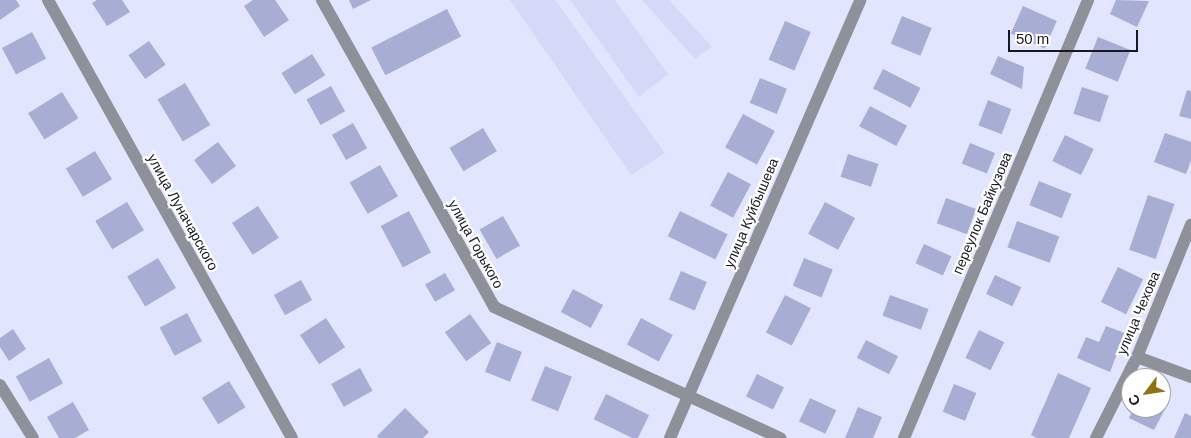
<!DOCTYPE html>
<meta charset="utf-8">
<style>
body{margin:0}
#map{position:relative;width:1191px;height:438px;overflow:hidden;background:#e1e5fd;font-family:Arial,sans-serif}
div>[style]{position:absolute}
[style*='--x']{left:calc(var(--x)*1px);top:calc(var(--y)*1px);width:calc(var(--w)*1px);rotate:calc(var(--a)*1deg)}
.built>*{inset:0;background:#d4d9f8}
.building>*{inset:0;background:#a8add3;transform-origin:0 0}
.minor>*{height:12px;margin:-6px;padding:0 6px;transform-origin:6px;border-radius:6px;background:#8e909a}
span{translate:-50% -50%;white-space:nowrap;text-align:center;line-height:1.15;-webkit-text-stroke:4.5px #fff;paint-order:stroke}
.street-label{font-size:14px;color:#171821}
.north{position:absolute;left:1121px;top:368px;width:50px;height:50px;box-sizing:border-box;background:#fff;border:1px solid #a2a3a6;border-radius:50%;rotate:239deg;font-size:14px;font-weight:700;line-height:20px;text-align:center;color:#171821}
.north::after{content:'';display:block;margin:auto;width:18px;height:22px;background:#8b7316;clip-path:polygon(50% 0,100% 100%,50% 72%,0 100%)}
.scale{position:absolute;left:1008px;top:30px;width:130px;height:22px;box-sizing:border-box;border:2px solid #171821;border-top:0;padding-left:6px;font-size:15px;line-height:18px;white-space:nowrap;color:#171821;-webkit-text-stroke:4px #fff;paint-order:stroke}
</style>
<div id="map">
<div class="built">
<div style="clip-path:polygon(510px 0,555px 0,665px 153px,631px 175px)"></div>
<div style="clip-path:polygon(570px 0,615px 0,668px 74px,639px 97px)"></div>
<div style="clip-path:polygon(642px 0,669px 0,712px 47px,695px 59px)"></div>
</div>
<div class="building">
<div style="clip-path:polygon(0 0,16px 0,20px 6px,0 20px)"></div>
<div style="clip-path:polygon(97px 0,122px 0,130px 12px,107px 26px,92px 3px)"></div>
<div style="clip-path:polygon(253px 0,275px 0,289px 20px,264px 37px,244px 6px)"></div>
<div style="clip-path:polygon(349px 0,371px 0,353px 9px)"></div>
<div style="clip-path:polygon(1116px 0,1149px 1px,1137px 27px,1110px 14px)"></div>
<div style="left:1023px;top:6px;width:37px;height:30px;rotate:24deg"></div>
<div style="left:447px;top:9px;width:31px;height:85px;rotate:63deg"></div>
<div style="left:902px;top:16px;width:32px;height:30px;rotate:22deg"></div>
<div style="left:785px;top:21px;width:28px;height:42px;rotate:23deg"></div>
<div style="left:32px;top:32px;width:30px;height:34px;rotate:62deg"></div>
<div style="left:1098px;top:37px;width:35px;height:34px;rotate:22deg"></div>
<div style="left:149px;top:41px;width:29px;height:25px;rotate:55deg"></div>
<div style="left:312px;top:54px;width:25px;height:36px;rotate:58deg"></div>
<div style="clip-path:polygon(998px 56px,1024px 67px,1022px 89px,990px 74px)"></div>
<div style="left:883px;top:69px;width:42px;height:22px;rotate:27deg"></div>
<div style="left:760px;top:78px;width:29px;height:27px;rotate:22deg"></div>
<div style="left:185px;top:83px;width:49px;height:32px;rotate:59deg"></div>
<div style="left:331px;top:86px;width:29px;height:28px;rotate:61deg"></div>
<div style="left:1082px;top:87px;width:28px;height:28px;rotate:18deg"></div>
<div style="clip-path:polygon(1187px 90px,1191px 91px,1191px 119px,1179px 116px)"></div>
<div style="left:62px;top:92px;width:31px;height:40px;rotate:58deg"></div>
<div style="left:988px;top:100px;width:25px;height:27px;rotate:21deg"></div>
<div style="left:870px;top:106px;width:42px;height:23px;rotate:28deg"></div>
<div style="left:743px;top:114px;width:36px;height:38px;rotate:28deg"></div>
<div style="left:353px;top:123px;width:29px;height:24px;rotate:61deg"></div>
<div style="left:483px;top:128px;width:27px;height:39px;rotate:59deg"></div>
<div style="clip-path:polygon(1165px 133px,1191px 142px,1191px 160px,1186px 174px,1154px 162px)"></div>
<div style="left:1065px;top:135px;width:32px;height:29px;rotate:26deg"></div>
<div style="left:218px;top:142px;width:30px;height:30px;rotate:53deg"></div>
<div style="left:970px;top:143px;width:27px;height:22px;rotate:22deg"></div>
<div style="left:95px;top:151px;width:33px;height:34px;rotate:59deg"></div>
<div style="left:848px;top:154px;width:32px;height:24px;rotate:18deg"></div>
<div style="left:380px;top:165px;width:36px;height:35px;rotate:60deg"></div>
<div style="left:728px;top:172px;width:26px;height:38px;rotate:28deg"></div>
<div style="left:1039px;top:181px;width:35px;height:26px;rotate:22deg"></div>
<div style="left:1148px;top:195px;width:28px;height:58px;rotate:19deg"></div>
<div style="left:946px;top:198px;width:32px;height:27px;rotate:20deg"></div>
<div style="left:127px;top:202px;width:33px;height:37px;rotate:59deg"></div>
<div style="left:825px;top:202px;width:34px;height:36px;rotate:28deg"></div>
<div style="left:258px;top:206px;width:38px;height:31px;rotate:57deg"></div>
<div style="left:409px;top:211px;width:47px;height:32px;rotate:62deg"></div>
<div style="left:680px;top:211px;width:53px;height:28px;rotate:26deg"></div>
<div style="left:503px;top:216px;width:34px;height:27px;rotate:60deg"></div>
<div style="left:1017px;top:221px;width:45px;height:28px;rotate:20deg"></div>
<div style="left:924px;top:244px;width:30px;height:21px;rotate:24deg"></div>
<div style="left:158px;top:258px;width:35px;height:36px;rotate:59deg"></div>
<div style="left:804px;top:258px;width:31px;height:30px;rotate:22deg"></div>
<div style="left:1118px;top:267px;width:28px;height:39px;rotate:26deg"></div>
<div style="left:681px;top:271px;width:28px;height:31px;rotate:23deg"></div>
<div style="left:445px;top:273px;width:20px;height:23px;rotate:60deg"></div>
<div style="left:995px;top:275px;width:29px;height:21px;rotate:25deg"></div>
<div style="left:301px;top:280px;width:23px;height:31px;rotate:61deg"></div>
<div style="left:573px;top:289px;width:34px;height:26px;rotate:28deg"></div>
<div style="left:785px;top:295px;width:29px;height:42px;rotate:27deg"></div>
<div style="left:890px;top:295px;width:41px;height:22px;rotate:20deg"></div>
<div style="left:187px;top:313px;width:32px;height:31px;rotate:62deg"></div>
<div style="left:470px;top:314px;width:36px;height:31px;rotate:54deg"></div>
<div style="left:326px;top:318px;width:35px;height:31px;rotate:57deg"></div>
<div style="left:641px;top:318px;width:36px;height:30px;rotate:28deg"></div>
<div style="clip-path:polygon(1106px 326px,1125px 333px,1110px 372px,1077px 358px,1086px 337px,1099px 342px)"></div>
<div style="clip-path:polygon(13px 329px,26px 349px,9px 361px,0 347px,0 338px)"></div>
<div style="left:979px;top:330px;width:28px;height:31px;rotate:26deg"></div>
<div style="left:866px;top:340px;width:36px;height:20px;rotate:27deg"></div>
<div style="left:497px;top:342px;width:27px;height:32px;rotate:22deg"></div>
<div style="left:49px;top:358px;width:29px;height:38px;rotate:61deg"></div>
<div style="left:545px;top:366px;width:29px;height:37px;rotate:22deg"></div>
<div style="left:360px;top:368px;width:26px;height:33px;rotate:61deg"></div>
<div style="clip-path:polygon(1058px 373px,1091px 388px,1069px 438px,1037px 438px,1031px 435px)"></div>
<div style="left:757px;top:374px;width:30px;height:25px;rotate:26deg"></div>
<div style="left:229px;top:381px;width:31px;height:32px;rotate:58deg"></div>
<div style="left:954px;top:384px;width:24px;height:30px;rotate:22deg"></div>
<div style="left:606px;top:394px;width:48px;height:28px;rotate:26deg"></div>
<div style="left:810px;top:398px;width:29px;height:26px;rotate:25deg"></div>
<div style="clip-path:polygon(73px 402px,89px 430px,75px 438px,59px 438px,47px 417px)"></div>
<div style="clip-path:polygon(858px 407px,882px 417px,873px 438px,845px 438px)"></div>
<div style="clip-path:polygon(1161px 407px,1165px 409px,1154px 430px,1129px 418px,1134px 408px)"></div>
<div style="clip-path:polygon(405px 408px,429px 432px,423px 438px,379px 438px,377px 436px)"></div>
<div style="clip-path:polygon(1185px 413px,1191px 416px,1191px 438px,1174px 438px)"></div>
</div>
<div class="minor">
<div style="--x:48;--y:0;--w:501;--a:60.88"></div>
<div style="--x:322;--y:0;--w:352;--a:60.7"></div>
<div style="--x:494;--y:307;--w:315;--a:24.6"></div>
<div style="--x:1137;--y:357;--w:58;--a:20.3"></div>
<div style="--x:0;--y:385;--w:62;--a:58.1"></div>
<div style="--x:670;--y:438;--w:477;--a:-66.5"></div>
<div style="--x:904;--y:438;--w:475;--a:-67.2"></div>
<div style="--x:1096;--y:438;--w:91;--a:-63.2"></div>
<div style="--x:1137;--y:357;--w:143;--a:-67.8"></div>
</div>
<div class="street-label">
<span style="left:183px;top:212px;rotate:61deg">улица Луначарского</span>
<span style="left:751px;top:213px;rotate:-67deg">улица Куйбышева</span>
<span style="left:982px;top:213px;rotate:-67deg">переулок Байкузова</span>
<span style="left:476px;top:244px;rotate:61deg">улица Горького</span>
<span style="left:1138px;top:313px;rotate:-67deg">улица Чехова</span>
</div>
<div class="north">С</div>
<div class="scale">50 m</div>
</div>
